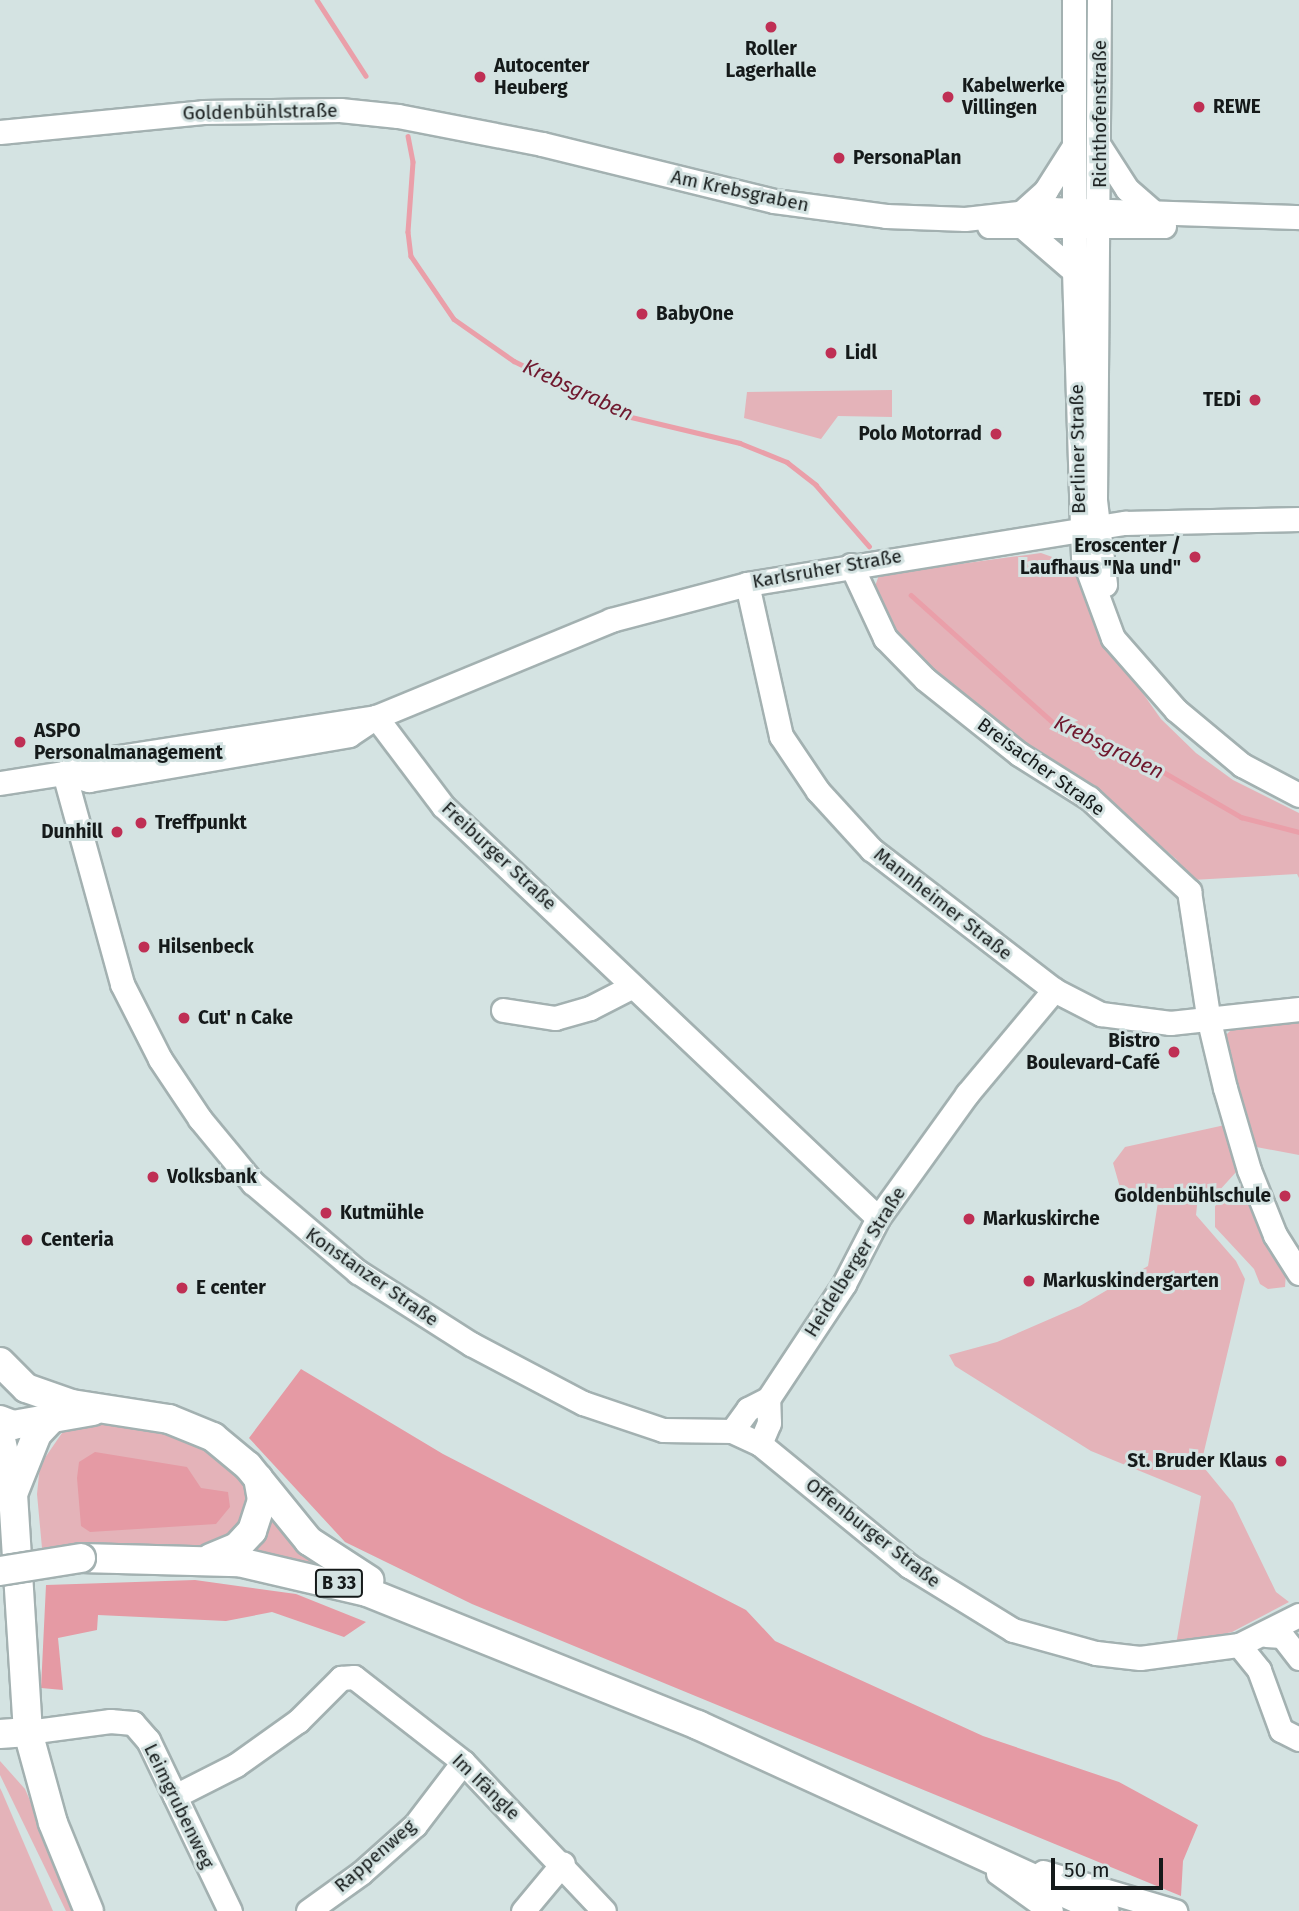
<!DOCTYPE html>
<meta charset="utf-8">
<style>
body{margin:0}
#map{position:relative;width:1299px;height:1911px;overflow:hidden;background:#d4e3e2;font-family:"Fira Sans",sans-serif}
div>[style]{position:absolute}
[style*='--x']{left:calc(var(--x)*1px);top:calc(var(--y)*1px);width:calc(var(--w)*1px);rotate:calc(var(--a)*1deg)}
.green>*{inset:0;background:#e4b3b9}
.forest>*{inset:0;background:#e59aa4}
.stream>*{height:4.5px;margin:-2.25px;padding:0 2.25px;transform-origin:2.25px;border-radius:2.25px;background:#ea9fa9}
.roads{filter:drop-shadow(2px 0 #a3b1b1) drop-shadow(-2px 0 #a3b1b1) drop-shadow(0 2px #a3b1b1) drop-shadow(0 -2px #a3b1b1)}
.minor>*{height:23px;margin:-11.5px;padding:0 11.5px;transform-origin:11.5px;border-radius:11.5px;background:#fff}
.major>*{height:28px;margin:-14px;padding:0 14px;transform-origin:14px;border-radius:14px;background:#fff}
.bridges{filter:drop-shadow(2px 0 #a3b1b1) drop-shadow(-2px 0 #a3b1b1) drop-shadow(0 2px #a3b1b1) drop-shadow(0 -2px #a3b1b1)}
.major-bridge>*{height:28px;margin:-14px;padding:0 14px;transform-origin:14px;border-radius:14px;background:#fff}
.dots>*{width:19px;height:19px;translate:-50% -50%;box-sizing:border-box;border:4px solid #d4e3e2;border-radius:50%}
span{translate:-50% -50%;white-space:nowrap;text-align:center;line-height:1.15;-webkit-text-stroke:6px #d4e3e2;paint-order:stroke}
.shield-label span{padding:2px 5px;background:#d4e3e2;border:2px solid;border-radius:5px;-webkit-text-stroke-width:0}
.shield-label{font-size:18px;color:#151a1a;font-weight:700}
.poi-label{font-size:19px;color:#151a1a;font-weight:700}
.left{translate:0 -50%;text-align:left}
.right{translate:-100% -50%;text-align:right}
.street-label{font-size:19px;color:#151a1a}
.water-label{font-size:21px;color:#6f182e;font-style:italic}
.scale{position:absolute;left:1051px;top:1858px;width:112px;height:32px;box-sizing:border-box;border:4px solid #151a1a;border-top:0;padding-left:9px;font-size:21px;line-height:24px;white-space:nowrap;color:#151a1a;-webkit-text-stroke:5px #d4e3e2;paint-order:stroke}
</style>
<div id="map">
<div class="green">
<div style="clip-path:polygon(892px 390px,892px 417px,838px 416px,821px 439px,744px 418px,747px 392px)"></div>
<div style="clip-path:polygon(1041px 553px,1072px 564px,1098px 630px,1161px 719px,1196px 753px,1233px 780px,1299px 813px,1299px 878px,1297px 874px,1192px 880px,1176px 859px,1105px 798px,1015px 738px,890px 636px,873px 592px,879px 575px)"></div>
<div style="clip-path:polygon(1299px 1020px,1299px 1155px,1251px 1146px,1223px 1038px,1232px 1029px)"></div>
<div style="clip-path:polygon(1225px 1125px,1237px 1171px,1218px 1192px,1198px 1196px,1196px 1215px,1236px 1261px,1245px 1279px,1201px 1464px,1233px 1503px,1276px 1592px,1289px 1602px,1232px 1632px,1176px 1645px,1201px 1496px,1091px 1451px,955px 1366px,949px 1355px,997px 1342px,1080px 1306px,1148px 1266px,1158px 1202px,1123px 1198px,1113px 1163px,1125px 1147px)"></div>
<div style="clip-path:polygon(1242px 1185px,1269px 1252px,1286px 1273px,1285px 1287px,1268px 1289px,1260px 1284px,1254px 1269px,1215px 1227px,1215px 1206px)"></div>
<div style="clip-path:polygon(83px 1420px,164px 1427px,215px 1448px,240px 1473px,250px 1493px,250px 1511px,228px 1538px,200px 1546px,78px 1548px,77px 1544px,42px 1548px,37px 1494px,40px 1465px,62px 1433px,62px 1426px)"></div>
<div style="clip-path:polygon(267px 1503px,338px 1571px,239px 1550px)"></div>
<div style="clip-path:polygon(0 1761px,25px 1789px,78px 1911px,66px 1911px,0 1775px)"></div>
<div style="clip-path:polygon(0 1788px,2px 1792px,53px 1911px,0 1911px)"></div>
</div>
<div class="forest">
<div style="clip-path:polygon(301px 1369px,443px 1454px,746px 1610px,775px 1641px,983px 1736px,1119px 1782px,1198px 1825px,1183px 1861px,1181px 1896px,472px 1604px,345px 1542px,249px 1438px)"></div>
<div style="clip-path:polygon(95px 1452px,187px 1467px,201px 1488px,228px 1492px,230px 1507px,216px 1524px,90px 1532px,81px 1526px,77px 1478px,79px 1462px)"></div>
<div style="clip-path:polygon(195px 1580px,296px 1594px,366px 1622px,344px 1637px,272px 1612px,226px 1621px,98px 1615px,97px 1630px,58px 1638px,63px 1690px,41px 1688px,46px 1585px)"></div>
</div>
<div class="stream">
<div style="--x:317;--y:0;--w:90;--a:57.2"></div>
<div style="--x:408;--y:136;--w:26;--a:79"></div>
<div style="--x:413;--y:162;--w:70;--a:94.1"></div>
<div style="--x:408;--y:232;--w:24;--a:83"></div>
<div style="--x:411;--y:256;--w:76;--a:55.7"></div>
<div style="--x:454;--y:319;--w:73;--a:35"></div>
<div style="--x:514;--y:361;--w:126;--a:26"></div>
<div style="--x:627;--y:416;--w:116;--a:13.4"></div>
<div style="--x:740;--y:443;--w:51;--a:22"></div>
<div style="--x:787;--y:462;--w:37;--a:38"></div>
<div style="--x:816;--y:485;--w:81;--a:49"></div>
<div style="--x:911;--y:595;--w:196;--a:41.9"></div>
<div style="--x:1057;--y:726;--w:98;--a:22.1"></div>
<div style="--x:1148;--y:763;--w:108;--a:30.1"></div>
<div style="--x:1241;--y:817;--w:60;--a:14.5"></div>
</div>
<div class="roads">
<div class="minor">
<div style="--x:1074;--y:0;--w:271;--a:90"></div>
<div style="--x:1074;--y:271;--w:286;--a:88.2"></div>
<div style="--x:1083;--y:557;--w:86;--a:69.7"></div>
<div style="--x:1113;--y:638;--w:96;--a:48.8"></div>
<div style="--x:1176;--y:710;--w:86;--a:39.8"></div>
<div style="--x:1242;--y:765;--w:64;--a:27.8"></div>
<div style="--x:1099;--y:0;--w:500;--a:90.46"></div>
<div style="--x:1095;--y:500;--w:85;--a:83.2"></div>
<div style="--x:0;--y:132;--w:204;--a:-5.6"></div>
<div style="--x:203;--y:112;--w:137;--a:-0.8"></div>
<div style="--x:340;--y:110;--w:58;--a:5.9"></div>
<div style="--x:398;--y:116;--w:147;--a:11"></div>
<div style="--x:542;--y:144;--w:239;--a:13.8"></div>
<div style="--x:774;--y:201;--w:113;--a:7.6"></div>
<div style="--x:886;--y:216;--w:79;--a:2.2"></div>
<div style="--x:965;--y:219;--w:89;--a:-6.5"></div>
<div style="--x:1053;--y:209;--w:246;--a:1.9"></div>
<div style="--x:1100;--y:147;--w:50;--a:57.3"></div>
<div style="--x:1127;--y:189;--w:35;--a:41"></div>
<div style="--x:1023;--y:211;--w:31;--a:-42"></div>
<div style="--x:1046;--y:190;--w:49;--a:-57.6"></div>
<div style="--x:989;--y:226;--w:175;--a:0"></div>
<div style="--x:1023;--y:227;--w:67;--a:40.8"></div>
<div style="--x:851;--y:565;--w:81;--a:65"></div>
<div style="--x:885;--y:638;--w:57;--a:45.7"></div>
<div style="--x:925;--y:679;--w:120;--a:38.6"></div>
<div style="--x:1019;--y:754;--w:83;--a:32.2"></div>
<div style="--x:1089;--y:798;--w:137;--a:42.9"></div>
<div style="--x:1189;--y:891;--w:132;--a:81.3"></div>
<div style="--x:1209;--y:1021;--w:69;--a:76.6"></div>
<div style="--x:1225;--y:1088;--w:85;--a:73.7"></div>
<div style="--x:1249;--y:1170;--w:70;--a:68.2"></div>
<div style="--x:1275;--y:1235;--w:45;--a:57.7"></div>
<div style="--x:747;--y:584;--w:156;--a:77.4"></div>
<div style="--x:781;--y:736;--w:66;--a:56.1"></div>
<div style="--x:818;--y:791;--w:79;--a:47.6"></div>
<div style="--x:871;--y:849;--w:231;--a:37.6"></div>
<div style="--x:1054;--y:990;--w:53;--a:27.1"></div>
<div style="--x:1101;--y:1014;--w:70;--a:7.4"></div>
<div style="--x:1170;--y:1023;--w:130;--a:-6.2"></div>
<div style="--x:376;--y:717;--w:111;--a:53"></div>
<div style="--x:443;--y:806;--w:599;--a:43.44"></div>
<div style="--x:64;--y:773;--w:219;--a:74.6"></div>
<div style="--x:122;--y:984;--w:84;--a:63.1"></div>
<div style="--x:160;--y:1059;--w:72;--a:56.3"></div>
<div style="--x:200;--y:1119;--w:83;--a:50.4"></div>
<div style="--x:253;--y:1183;--w:138;--a:40.3"></div>
<div style="--x:358;--y:1272;--w:134;--a:32.5"></div>
<div style="--x:471;--y:1344;--w:127;--a:27.8"></div>
<div style="--x:583;--y:1403;--w:84;--a:18.6"></div>
<div style="--x:663;--y:1430;--w:69;--a:0.8"></div>
<div style="--x:732;--y:1431;--w:31;--a:25"></div>
<div style="--x:760;--y:1444;--w:193;--a:39.3"></div>
<div style="--x:909;--y:1566;--w:122;--a:31.6"></div>
<div style="--x:1013;--y:1630;--w:86;--a:15.5"></div>
<div style="--x:1096;--y:1653;--w:44;--a:6.5"></div>
<div style="--x:1140;--y:1658;--w:100;--a:-7.5"></div>
<div style="--x:1239;--y:1645;--w:67;--a:-26.6"></div>
<div style="--x:64;--y:773;--w:26;--a:16"></div>
<div style="--x:89;--y:780;--w:264;--a:-9.8"></div>
<div style="--x:349;--y:735;--w:32;--a:-34"></div>
<div style="--x:376;--y:717;--w:254;--a:-22.4"></div>
<div style="--x:611;--y:620;--w:141;--a:-14.8"></div>
<div style="--x:747;--y:584;--w:383;--a:-9.2"></div>
<div style="--x:1125;--y:523;--w:174;--a:-1.3"></div>
<div style="--x:0;--y:783;--w:65;--a:-8.9"></div>
<div style="--x:64;--y:773;--w:25;--a:-27"></div>
<div style="--x:86;--y:762;--w:293;--a:-8.8"></div>
<div style="--x:503;--y:1010;--w:53;--a:8.7"></div>
<div style="--x:555;--y:1018;--w:36;--a:-16"></div>
<div style="--x:590;--y:1008;--w:46;--a:-27.1"></div>
<div style="--x:732;--y:1431;--w:27;--a:-54"></div>
<div style="--x:748;--y:1409;--w:22;--a:-27"></div>
<div style="--x:768;--y:1399;--w:138;--a:-56.5"></div>
<div style="--x:844;--y:1284;--w:74;--a:-62.7"></div>
<div style="--x:878;--y:1218;--w:153;--a:-54.3"></div>
<div style="--x:967;--y:1094;--w:136;--a:-50.1"></div>
<div style="--x:760;--y:1444;--w:23;--a:-67"></div>
<div style="--x:769;--y:1423;--w:24;--a:-92"></div>
<div style="--x:1266;--y:1635;--w:16;--a:4"></div>
<div style="--x:1282;--y:1636;--w:28;--a:52"></div>
<div style="--x:1239;--y:1645;--w:32;--a:51"></div>
<div style="--x:1259;--y:1670;--w:64;--a:69.9"></div>
<div style="--x:1281;--y:1730;--w:20;--a:27"></div>
<div style="--x:28;--y:1732;--w:83;--a:-7.6"></div>
<div style="--x:110;--y:1721;--w:23;--a:5"></div>
<div style="--x:133;--y:1723;--w:23;--a:49"></div>
<div style="--x:148;--y:1740;--w:190;--a:64.4"></div>
<div style="--x:175;--y:1796;--w:68;--a:-26.9"></div>
<div style="--x:236;--y:1765;--w:76;--a:-35.4"></div>
<div style="--x:298;--y:1721;--w:61;--a:-45"></div>
<div style="--x:341;--y:1678;--w:13;--a:-4"></div>
<div style="--x:354;--y:1677;--w:138;--a:37.9"></div>
<div style="--x:463;--y:1762;--w:205;--a:46.6"></div>
<div style="--x:1043;--y:1872;--w:138;--a:16.5"></div>
<div style="--x:998;--y:1873;--w:65;--a:35.6"></div>
<div style="--x:308;--y:1911;--w:65;--a:-35.6"></div>
<div style="--x:361;--y:1873;--w:72;--a:-41.6"></div>
<div style="--x:415;--y:1825;--w:79;--a:-52.7"></div>
<div style="--x:523;--y:1911;--w:62;--a:-50.2"></div>
</div>
<div class="major">
<div style="--x:0;--y:1362;--w:37;--a:45"></div>
<div style="--x:26;--y:1388;--w:49;--a:19.2"></div>
<div style="--x:72;--y:1404;--w:98;--a:8.8"></div>
<div style="--x:169;--y:1419;--w:48;--a:22.2"></div>
<div style="--x:213;--y:1437;--w:45;--a:39.6"></div>
<div style="--x:248;--y:1466;--w:97;--a:50.9"></div>
<div style="--x:309;--y:1541;--w:72;--a:33"></div>
<div style="--x:0;--y:1420;--w:14;--a:21"></div>
<div style="--x:13;--y:1425;--w:81;--a:-9.9"></div>
<div style="--x:0;--y:1435;--w:60;--a:77.6"></div>
<div style="--x:13;--y:1494;--w:238;--a:86.4"></div>
<div style="--x:28;--y:1732;--w:94;--a:74.6"></div>
<div style="--x:53;--y:1823;--w:95;--a:67.8"></div>
<div style="--x:13;--y:1494;--w:65;--a:-68.2"></div>
<div style="--x:37;--y:1434;--w:18;--a:-47"></div>
<div style="--x:81;--y:1558;--w:158;--a:1.5"></div>
<div style="--x:239;--y:1562;--w:131;--a:13.2"></div>
<div style="--x:367;--y:1592;--w:357;--a:21.9"></div>
<div style="--x:698;--y:1725;--w:447;--a:24.6"></div>
<div style="--x:211;--y:1558;--w:28;--a:-23"></div>
<div style="--x:237;--y:1547;--w:22;--a:-47"></div>
<div style="--x:252;--y:1531;--w:33;--a:-72"></div>
<div style="--x:262;--y:1500;--w:22;--a:-100"></div>
<div style="--x:0;--y:1734;--w:28;--a:-4"></div>
</div>
</div>
<div class="bridges">
<div class="major-bridge">
<div style="--x:0;--y:1571;--w:82;--a:-9.1"></div>
</div>
</div>
<div class="dots">
<div style="left:771px;top:27px;background:#bf2f54"></div>
<div style="left:480px;top:77px;background:#bf2f54"></div>
<div style="left:948px;top:97px;background:#bf2f54"></div>
<div style="left:1199px;top:107px;background:#bf2f54"></div>
<div style="left:839px;top:158px;background:#bf2f54"></div>
<div style="left:642px;top:314px;background:#bf2f54"></div>
<div style="left:831px;top:353px;background:#bf2f54"></div>
<div style="left:1255px;top:400px;background:#bf2f54"></div>
<div style="left:996px;top:434px;background:#bf2f54"></div>
<div style="left:1195px;top:557px;background:#bf2f54"></div>
<div style="left:20px;top:742px;background:#bf2f54"></div>
<div style="left:141px;top:823px;background:#bf2f54"></div>
<div style="left:117px;top:832px;background:#bf2f54"></div>
<div style="left:144px;top:947px;background:#bf2f54"></div>
<div style="left:184px;top:1018px;background:#bf2f54"></div>
<div style="left:1174px;top:1052px;background:#bf2f54"></div>
<div style="left:153px;top:1177px;background:#bf2f54"></div>
<div style="left:1285px;top:1196px;background:#bf2f54"></div>
<div style="left:326px;top:1213px;background:#bf2f54"></div>
<div style="left:969px;top:1219px;background:#bf2f54"></div>
<div style="left:27px;top:1240px;background:#bf2f54"></div>
<div style="left:1029px;top:1281px;background:#bf2f54"></div>
<div style="left:182px;top:1288px;background:#bf2f54"></div>
<div style="left:1281px;top:1461px;background:#bf2f54"></div>
</div>
<div class="shield-label">
<span style="left:339px;top:1583px">B 33</span>
</div>
<div class="poi-label">
<span style="left:771px;top:60px">Roller<br>Lagerhalle</span>
<span class="left" style="left:494px;top:77px">Autocenter<br>Heuberg</span>
<span class="left" style="left:962px;top:97px">Kabelwerke<br>Villingen</span>
<span class="left" style="left:1213px;top:107px">REWE</span>
<span class="left" style="left:853px;top:158px">PersonaPlan</span>
<span class="left" style="left:656px;top:314px">BabyOne</span>
<span class="left" style="left:845px;top:353px">Lidl</span>
<span class="right" style="left:1241px;top:400px">TEDi</span>
<span class="right" style="left:982px;top:434px">Polo Motorrad</span>
<span class="right" style="left:1181px;top:557px">Eroscenter /<br>Laufhaus "Na und"</span>
<span class="left" style="left:34px;top:742px">ASPO<br>Personalmanagement</span>
<span class="left" style="left:155px;top:823px">Treffpunkt</span>
<span class="right" style="left:103px;top:832px">Dunhill</span>
<span class="left" style="left:158px;top:947px">Hilsenbeck</span>
<span class="left" style="left:198px;top:1018px">Cut' n Cake</span>
<span class="right" style="left:1160px;top:1052px">Bistro<br>Boulevard-Café</span>
<span class="left" style="left:167px;top:1177px">Volksbank</span>
<span class="right" style="left:1271px;top:1196px">Goldenbühlschule</span>
<span class="left" style="left:340px;top:1213px">Kutmühle</span>
<span class="left" style="left:983px;top:1219px">Markuskirche</span>
<span class="left" style="left:41px;top:1240px">Centeria</span>
<span class="left" style="left:1043px;top:1281px">Markuskindergarten</span>
<span class="left" style="left:196px;top:1288px">E center</span>
<span class="right" style="left:1267px;top:1461px">St. Bruder Klaus</span>
</div>
<div class="street-label">
<span style="left:260px;top:112px;rotate:-1deg">Goldenbühlstraße</span>
<span style="left:1100px;top:114px;rotate:-90deg">Richthofenstraße</span>
<span style="left:740px;top:191px;rotate:12deg">Am Krebsgraben</span>
<span style="left:1078px;top:449px;rotate:-91deg">Berliner Straße</span>
<span style="left:827px;top:569px;rotate:-10deg">Karlsruher Straße</span>
<span style="left:1041px;top:767px;rotate:36deg">Breisacher Straße</span>
<span style="left:499px;top:856px;rotate:43deg">Freiburger Straße</span>
<span style="left:943px;top:904px;rotate:38deg">Mannheimer Straße</span>
<span style="left:855px;top:1262px;rotate:-58deg">Heidelberger Straße</span>
<span style="left:372px;top:1277px;rotate:35deg">Konstanzer Straße</span>
<span style="left:873px;top:1533px;rotate:38deg">Offenburger Straße</span>
<span style="left:486px;top:1787px;rotate:44deg">Im Ifängle</span>
<span style="left:179px;top:1806px;rotate:64deg">Leimgrubenweg</span>
<span style="left:375px;top:1856px;rotate:-41deg">Rappenweg</span>
</div>
<div class="water-label">
<span style="left:578px;top:390px;rotate:25deg">Krebsgraben</span>
<span style="left:1109px;top:747px;rotate:26deg">Krebsgraben</span>
</div>
<div class="scale">50 m</div>
</div>
